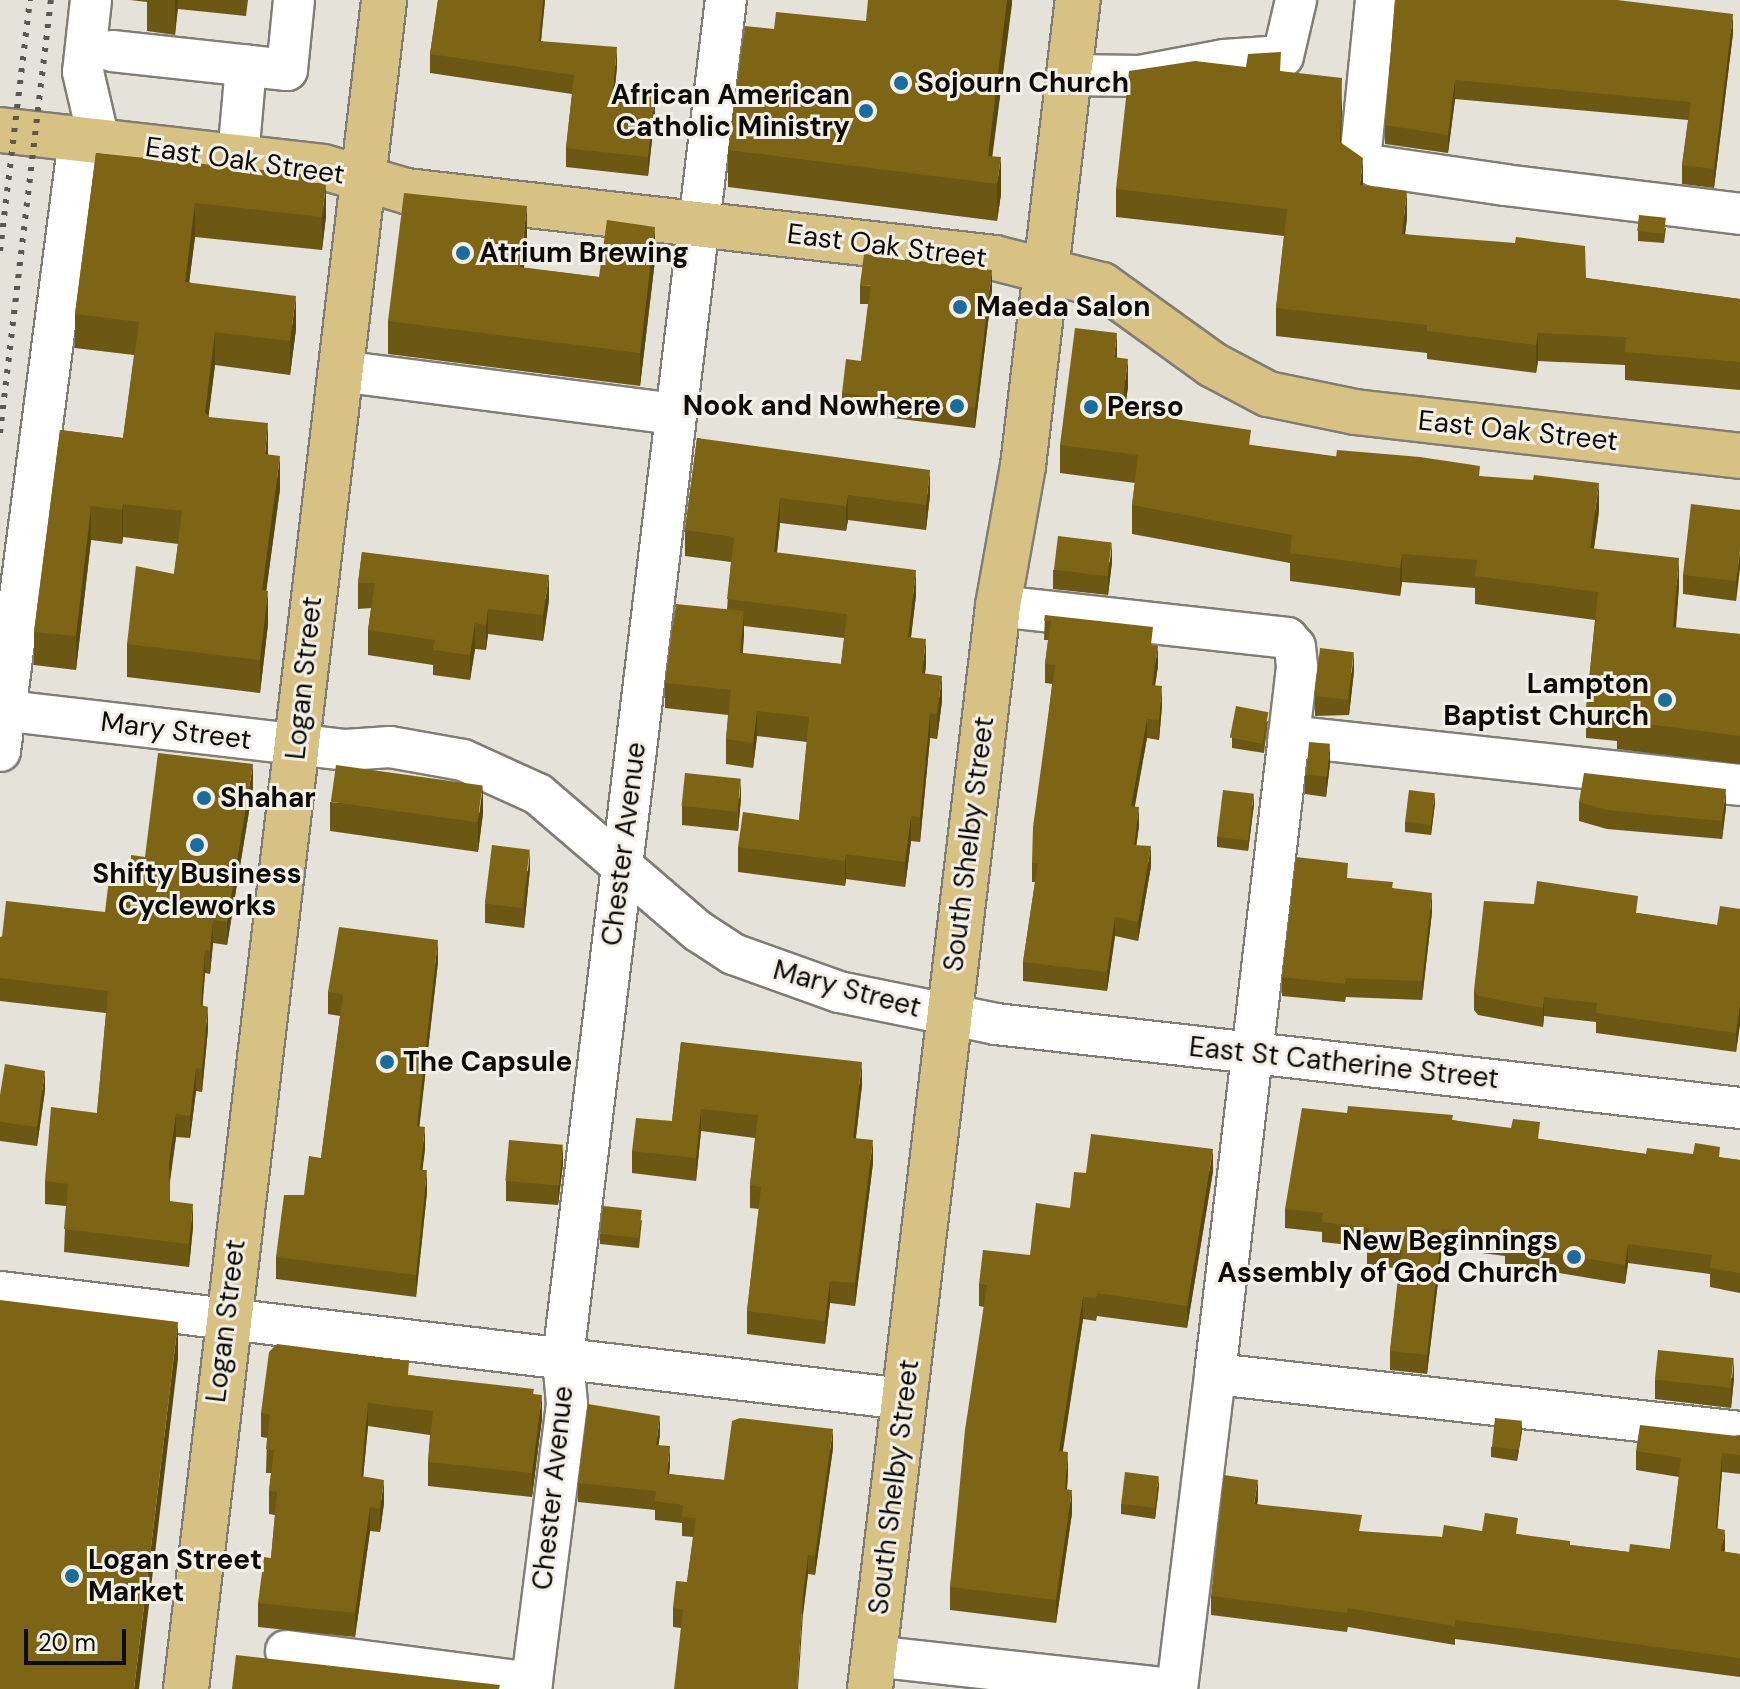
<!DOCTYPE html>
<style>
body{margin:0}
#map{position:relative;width:1740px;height:1689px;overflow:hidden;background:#e5e2d9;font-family:"DM Sans",sans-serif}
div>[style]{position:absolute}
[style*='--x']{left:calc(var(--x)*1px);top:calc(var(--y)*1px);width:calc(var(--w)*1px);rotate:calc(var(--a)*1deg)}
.roads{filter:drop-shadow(2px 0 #807d75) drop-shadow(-2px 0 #807d75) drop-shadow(0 2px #807d75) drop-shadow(0 -2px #807d75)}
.minor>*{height:40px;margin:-20px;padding:0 20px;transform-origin:20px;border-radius:20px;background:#fff}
.major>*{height:44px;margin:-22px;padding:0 22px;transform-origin:22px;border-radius:22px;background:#d7c283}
.rail>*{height:6px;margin-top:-3px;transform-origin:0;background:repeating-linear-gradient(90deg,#5a5853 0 4px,transparent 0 12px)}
.wall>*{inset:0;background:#6c5713}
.shaded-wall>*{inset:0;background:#58470f}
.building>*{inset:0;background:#7e6516;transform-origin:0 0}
.dots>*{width:22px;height:22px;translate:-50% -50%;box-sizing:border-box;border:4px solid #f2efe6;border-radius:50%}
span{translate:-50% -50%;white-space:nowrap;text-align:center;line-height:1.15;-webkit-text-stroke:6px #f2efe6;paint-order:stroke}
.poi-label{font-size:28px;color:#0c0b08;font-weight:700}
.left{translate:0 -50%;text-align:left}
.right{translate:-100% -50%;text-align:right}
.street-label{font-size:28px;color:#0c0b08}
.scale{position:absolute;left:24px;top:1629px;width:102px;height:36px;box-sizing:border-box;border:4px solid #0c0b08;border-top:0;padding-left:10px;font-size:24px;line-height:28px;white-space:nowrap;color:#0c0b08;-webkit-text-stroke:6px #f2efe6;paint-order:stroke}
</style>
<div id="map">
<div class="roads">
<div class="minor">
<div style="--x:91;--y:0;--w:72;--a:96.3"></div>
<div style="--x:83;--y:72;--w:71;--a:76.9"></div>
<div style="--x:1376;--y:0;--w:160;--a:95.7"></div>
<div style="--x:1360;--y:159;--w:17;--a:25"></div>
<div style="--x:1375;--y:166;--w:131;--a:8.3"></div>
<div style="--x:1505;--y:185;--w:237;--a:7"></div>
<div style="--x:112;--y:51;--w:176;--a:6.2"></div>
<div style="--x:287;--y:70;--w:70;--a:-84.3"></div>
<div style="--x:1070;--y:75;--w:70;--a:0.8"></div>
<div style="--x:1140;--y:76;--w:86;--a:-10.8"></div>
<div style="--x:1224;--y:60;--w:59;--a:-3.9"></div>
<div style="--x:1283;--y:56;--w:57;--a:-76.9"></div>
<div style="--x:238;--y:157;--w:92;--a:-85"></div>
<div style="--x:339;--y:371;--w:339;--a:7.3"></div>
<div style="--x:998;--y:606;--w:291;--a:6.3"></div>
<div style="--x:1287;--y:638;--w:12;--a:48"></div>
<div style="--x:1295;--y:647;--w:20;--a:84"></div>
<div style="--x:1297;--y:667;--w:69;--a:96.6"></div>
<div style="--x:0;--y:710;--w:348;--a:6.6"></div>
<div style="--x:346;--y:750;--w:44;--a:-3.9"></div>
<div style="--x:390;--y:747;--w:74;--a:10.1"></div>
<div style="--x:463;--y:760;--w:82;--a:24.4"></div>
<div style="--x:538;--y:794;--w:211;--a:40.6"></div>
<div style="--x:698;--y:931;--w:42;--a:33.3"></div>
<div style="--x:733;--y:954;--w:113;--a:19.7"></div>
<div style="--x:839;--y:992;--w:160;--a:11.5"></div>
<div style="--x:996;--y:1024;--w:749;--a:6.44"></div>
<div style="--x:0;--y:751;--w:617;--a:-82.64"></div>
<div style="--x:1740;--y:785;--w:454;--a:-173.8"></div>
<div style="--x:1289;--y:736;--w:642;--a:96.62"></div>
<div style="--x:1215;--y:1374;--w:528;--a:6.3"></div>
<div style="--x:0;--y:1292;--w:910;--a:6.75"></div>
<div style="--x:286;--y:1651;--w:248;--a:7.4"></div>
<div style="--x:873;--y:1656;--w:300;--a:6.3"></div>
<div style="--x:531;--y:1689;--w:287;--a:-82.8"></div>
<div style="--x:567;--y:1404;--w:46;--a:-95"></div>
<div style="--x:563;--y:1358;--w:1368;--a:-83.16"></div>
<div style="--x:1177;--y:1689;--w:317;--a:-83.1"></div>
</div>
<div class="major">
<div style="--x:0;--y:130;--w:325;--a:6.5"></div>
<div style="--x:323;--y:167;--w:86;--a:16.1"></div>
<div style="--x:406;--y:191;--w:593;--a:6.49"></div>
<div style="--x:995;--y:258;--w:110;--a:14.2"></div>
<div style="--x:1102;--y:285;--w:137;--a:35.8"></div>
<div style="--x:1213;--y:365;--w:62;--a:27.8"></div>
<div style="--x:1268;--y:394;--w:89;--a:11.7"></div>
<div style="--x:1355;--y:412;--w:388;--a:6.5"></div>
<div style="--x:186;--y:1689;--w:1701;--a:-83.31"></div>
<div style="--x:870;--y:1689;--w:1091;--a:-83.26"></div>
<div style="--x:998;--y:606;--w:142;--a:-79.9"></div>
<div style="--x:1023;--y:466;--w:469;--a:-83.3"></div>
</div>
</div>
<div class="rail">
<div style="--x:0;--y:251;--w:253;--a:-83.2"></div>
<div style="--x:0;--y:433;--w:436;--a:-83.3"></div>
</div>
<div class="wall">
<div style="clip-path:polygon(130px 0,248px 0,246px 16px,178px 9px,175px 35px,147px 31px,147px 2px)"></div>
<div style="clip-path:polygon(438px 0,545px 0,541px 41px,617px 66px,615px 89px,655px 113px,648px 176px,566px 167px,566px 148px,572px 94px,430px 73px,430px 54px)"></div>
<div style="clip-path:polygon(1012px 0,992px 156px,1001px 194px,997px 221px,728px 187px,728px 150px,774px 29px,866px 21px)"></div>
<div style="clip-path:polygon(1395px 0,1733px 33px,1714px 188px,1682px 184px,1682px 165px,1688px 120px,1455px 99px,1448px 153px,1385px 144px,1385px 125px)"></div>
<div style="clip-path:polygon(1246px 67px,1281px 71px,1342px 106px,1341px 143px,1363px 186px,1407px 218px,1405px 234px,1586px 278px,1740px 299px,1740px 390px,1625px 380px,1625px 365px,1538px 361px,1536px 373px,1427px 359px,1427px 353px,1276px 336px,1276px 308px,1284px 236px,1116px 217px,1116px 189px)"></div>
<div style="clip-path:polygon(96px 153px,311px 183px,326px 216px,322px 250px,195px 237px,189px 282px,296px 329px,290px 375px,215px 365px,208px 417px,268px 454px,280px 489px,266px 591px,268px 624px,260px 693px,127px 677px,127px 644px,174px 574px,178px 544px,123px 537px,122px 544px,91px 540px,76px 670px,34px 665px,34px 632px,60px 430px,123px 438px,134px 355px,75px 348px,75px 314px)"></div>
<div style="clip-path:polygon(1666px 228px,1664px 243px,1638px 241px,1638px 231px)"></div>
<div style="clip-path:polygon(527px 240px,524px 268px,599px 277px,655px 260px,640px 386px,388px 354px,388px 321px)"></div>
<div style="clip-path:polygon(860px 285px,992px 290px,975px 428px,842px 412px,842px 393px,861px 361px,868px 304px,860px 304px)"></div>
<div style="clip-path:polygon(1117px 358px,1128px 387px,1125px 405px,1176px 419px,1251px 445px,1480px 476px,1599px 511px,1594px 549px,1679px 586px,1676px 628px,1740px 634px,1740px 764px,1617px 749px,1617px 741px,1586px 738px,1586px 710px,1595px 620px,1475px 604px,1475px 588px,1402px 582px,1400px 596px,1290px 581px,1290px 563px,1132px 534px,1132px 505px,1135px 483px,1060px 473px,1060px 445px)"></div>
<div style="clip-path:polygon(evenodd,697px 438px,930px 495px,926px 530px,848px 520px,846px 531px,780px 523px,777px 553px,916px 595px,911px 637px,926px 664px,925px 674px,942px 701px,937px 739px,930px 738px,920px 842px,911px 841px,905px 887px,846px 879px,845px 886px,738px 872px,738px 847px,799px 820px,807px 742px,757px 736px,753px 768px,726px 764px,726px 739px,728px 715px,665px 708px,665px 683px,727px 609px,731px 562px,685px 556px,685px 530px,697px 438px,744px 626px,844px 638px,841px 664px,743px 653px,744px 626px)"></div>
<div style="clip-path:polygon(1740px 510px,1736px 601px,1683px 594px,1683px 575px)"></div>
<div style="clip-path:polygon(362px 552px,549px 600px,543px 641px,488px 634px,486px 650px,475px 649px,470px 680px,433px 675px,433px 665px,368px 655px,368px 630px,371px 608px,358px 609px,358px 583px)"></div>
<div style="clip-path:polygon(1112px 562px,1108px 595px,1053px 589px,1053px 570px)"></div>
<div style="clip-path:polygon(1045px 615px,1153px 646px,1158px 666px,1155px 686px,1162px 706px,1159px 740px,1147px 738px,1135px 806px,1139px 826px,1136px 845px,1151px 866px,1138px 941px,1115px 936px,1107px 991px,1023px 981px,1023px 962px,1035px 882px,1032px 882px,1032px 863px,1052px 684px,1045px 683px,1045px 664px,1048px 640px,1044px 640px)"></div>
<div style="clip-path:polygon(1354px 671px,1349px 715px,1315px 716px,1315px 696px)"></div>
<div style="clip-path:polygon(1268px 721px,1264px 753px,1232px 748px,1232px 738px)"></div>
<div style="clip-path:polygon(1330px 764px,1326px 797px,1305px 794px,1305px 775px)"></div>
<div style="clip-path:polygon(253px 787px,227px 945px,213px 943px,210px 974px,205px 973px,202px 1006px,208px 1029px,202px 1092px,196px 1091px,190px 1138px,176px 1137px,170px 1182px,170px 1201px,193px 1227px,189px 1267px,64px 1252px,66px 1206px,45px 1204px,45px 1181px,97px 1113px,106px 1013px,0 1001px,0 937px,105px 912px,131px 881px,145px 857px)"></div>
<div style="clip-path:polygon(741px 798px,738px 831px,682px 825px,682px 806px)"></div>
<div style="clip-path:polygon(330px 802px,483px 813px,478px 852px,330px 831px)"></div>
<div style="clip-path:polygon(1579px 802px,1726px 807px,1722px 839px,1607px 829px,1579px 821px)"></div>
<div style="clip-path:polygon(1435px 803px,1431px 835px,1405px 832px,1405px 822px)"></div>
<div style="clip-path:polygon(1254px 804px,1248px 851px,1217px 847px,1217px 837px)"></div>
<div style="clip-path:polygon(530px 869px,524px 928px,485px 923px,485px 904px)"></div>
<div style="clip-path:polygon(1348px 878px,1393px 888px,1432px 912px,1422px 1000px,1346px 997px,1345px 1002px,1282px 996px,1282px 977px)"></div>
<div style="clip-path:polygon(1740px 909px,1740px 1024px,1736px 1052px,1596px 1033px,1596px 1022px,1544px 1016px,1543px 1027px,1478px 1015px,1474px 1010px,1474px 990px,1638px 913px,1717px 925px)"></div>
<div style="clip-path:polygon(438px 962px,419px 1126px,425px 1149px,422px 1170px,427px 1192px,416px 1297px,276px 1279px,276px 1257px,321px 1158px,340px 1016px,328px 1014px,328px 992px)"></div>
<div style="clip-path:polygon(681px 1042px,862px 1085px,856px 1138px,873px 1163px,855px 1306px,830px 1303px,825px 1344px,747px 1334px,747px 1311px,759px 1209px,750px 1208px,750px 1185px,755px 1138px,701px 1131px,696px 1181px,632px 1173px,632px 1151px,672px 1121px)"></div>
<div style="clip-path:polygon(45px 1090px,37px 1146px,0 1141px,0 1095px)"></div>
<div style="clip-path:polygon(1347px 1113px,1453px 1120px,1540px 1139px,1646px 1154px,1693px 1154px,1740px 1160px,1740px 1293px,1710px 1287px,1710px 1274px,1628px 1263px,1625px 1284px,1505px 1264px,1505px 1256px,1442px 1248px,1427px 1374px,1390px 1370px,1390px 1351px,1399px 1269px,1367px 1264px,1367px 1247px,1322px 1242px,1322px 1232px,1285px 1228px,1285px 1209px)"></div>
<div style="clip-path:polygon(563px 1164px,558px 1205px,506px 1201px,506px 1181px)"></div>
<div style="clip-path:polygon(1213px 1171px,1187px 1328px,1097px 1316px,1096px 1321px,1083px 1319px,1063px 1451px,1068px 1474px,1067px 1490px,1072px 1513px,1056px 1623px,950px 1610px,950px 1587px,984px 1307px,979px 1306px,979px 1284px,1030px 1255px,1070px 1208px,1086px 1173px)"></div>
<div style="clip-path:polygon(642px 1220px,639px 1248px,600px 1244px,600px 1234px)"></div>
<div style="clip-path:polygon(409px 1375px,534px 1394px,542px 1418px,532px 1497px,428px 1486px,428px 1462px,430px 1435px,368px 1426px,363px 1477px,384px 1503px,380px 1532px,370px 1531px,355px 1637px,258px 1627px,258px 1603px,271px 1558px,275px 1515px,269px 1514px,269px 1491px,271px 1473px,266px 1473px,267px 1438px,261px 1437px,261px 1413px)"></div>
<div style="clip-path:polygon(1734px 1378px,1731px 1408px,1655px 1399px,1655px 1380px)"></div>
<div style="clip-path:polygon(1522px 1431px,1517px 1461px,1491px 1457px,1491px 1447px)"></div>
<div style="clip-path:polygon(660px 1435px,658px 1445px,670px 1465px,669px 1474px,724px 1480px,833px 1448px,815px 1575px,808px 1574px,803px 1614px,681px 1628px,673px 1627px,673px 1608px,687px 1582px,693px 1537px,682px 1536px,682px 1523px,655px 1520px,655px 1510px,578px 1502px,578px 1483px)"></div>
<div style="clip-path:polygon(1740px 1435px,1740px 1474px,1722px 1472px,1717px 1528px,1725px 1549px,1724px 1552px,1740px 1554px,1740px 1677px,1455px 1639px,1455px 1645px,1348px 1627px,1347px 1632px,1211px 1615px,1211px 1596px,1258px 1499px,1257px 1504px,1362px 1532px,1442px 1537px,1482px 1531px,1518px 1534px,1570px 1545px,1629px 1552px,1670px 1549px,1679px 1477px,1636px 1470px,1636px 1451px)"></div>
<div style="clip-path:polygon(1159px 1486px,1155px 1519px,1121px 1514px,1121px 1504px)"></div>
</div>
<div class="shaded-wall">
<div style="clip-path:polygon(175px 0,178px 0,175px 35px)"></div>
<div style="clip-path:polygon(543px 0,545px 0,539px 60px,539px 41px)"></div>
<div style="clip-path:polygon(1007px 0,1012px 0,1012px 4px,989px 182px,988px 156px)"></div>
<div style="clip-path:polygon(1733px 14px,1733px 33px,1714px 188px,1714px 169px)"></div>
<div style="clip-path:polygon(617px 47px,617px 66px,613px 108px,613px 89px)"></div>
<div style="clip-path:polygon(1342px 78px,1342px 106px,1340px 170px,1340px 142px)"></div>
<div style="clip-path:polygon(1455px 80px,1455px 99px,1448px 153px,1448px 135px)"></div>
<div style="clip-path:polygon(655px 94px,655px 113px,648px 176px,648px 157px)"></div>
<div style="clip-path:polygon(1001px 157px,1001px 194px,997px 221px,997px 184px)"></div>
<div style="clip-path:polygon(1363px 158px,1363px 186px,1360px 185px)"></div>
<div style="clip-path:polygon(326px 183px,326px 216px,322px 250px,322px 217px)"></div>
<div style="clip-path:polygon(1407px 191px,1407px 218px,1402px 261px,1402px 234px)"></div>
<div style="clip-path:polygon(195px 203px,195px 237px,185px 315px,185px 282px)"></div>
<div style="clip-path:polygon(527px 206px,527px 240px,520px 301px,520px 267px)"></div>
<div style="clip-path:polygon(655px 227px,655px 260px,640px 386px,640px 353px)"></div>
<div style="clip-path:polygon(992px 270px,992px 290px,975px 428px,975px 408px)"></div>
<div style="clip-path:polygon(296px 296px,296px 329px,290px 375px,290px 341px)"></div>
<div style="clip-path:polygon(215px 332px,215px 365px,205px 445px,205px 412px)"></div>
<div style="clip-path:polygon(1117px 333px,1117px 361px,1114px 357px)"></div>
<div style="clip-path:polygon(1538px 333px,1538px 361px,1536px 373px,1536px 345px)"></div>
<div style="clip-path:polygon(1128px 359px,1128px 387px,1122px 433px,1122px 405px)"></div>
<div style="clip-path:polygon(268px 423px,268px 456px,265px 454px)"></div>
<div style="clip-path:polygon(280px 456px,280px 489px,262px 623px,262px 590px)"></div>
<div style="clip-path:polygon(930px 470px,930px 495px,926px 530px,926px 505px)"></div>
<div style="clip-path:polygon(1599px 483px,1599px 511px,1590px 576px,1590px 548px)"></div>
<div style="clip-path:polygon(848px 495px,848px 520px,846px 531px,846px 506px)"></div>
<div style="clip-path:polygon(780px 498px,780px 523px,774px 577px,774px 552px)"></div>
<div style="clip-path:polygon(123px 504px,123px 537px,122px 544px,122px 510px)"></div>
<div style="clip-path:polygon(91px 506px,91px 540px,76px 670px,76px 636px)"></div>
<div style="clip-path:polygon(1112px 543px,1112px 562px,1108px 595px,1108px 576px)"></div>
<div style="clip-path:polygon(1740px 550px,1740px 569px,1736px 601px,1736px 581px)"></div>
<div style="clip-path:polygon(1402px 554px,1402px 582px,1400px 596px,1400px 568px)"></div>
<div style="clip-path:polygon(1679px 558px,1679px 586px,1673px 656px,1673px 627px)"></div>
<div style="clip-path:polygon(916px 570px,916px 595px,908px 662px,908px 637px)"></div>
<div style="clip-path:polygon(549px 575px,549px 600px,543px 641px,543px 615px)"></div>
<div style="clip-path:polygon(268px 591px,268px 624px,260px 693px,260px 660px)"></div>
<div style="clip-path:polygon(488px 609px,488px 634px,486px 650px,486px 625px)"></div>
<div style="clip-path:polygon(744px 611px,744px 636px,740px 678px,740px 653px)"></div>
<div style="clip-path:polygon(475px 623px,475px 649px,470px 680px,470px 655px)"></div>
<div style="clip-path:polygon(926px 639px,926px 664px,922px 699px,922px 673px)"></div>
<div style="clip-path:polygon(1158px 646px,1158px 666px,1152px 704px,1152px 685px)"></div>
<div style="clip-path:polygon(1354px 652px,1354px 671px,1349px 715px,1349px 695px)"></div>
<div style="clip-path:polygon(942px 676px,942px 701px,937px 739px,937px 714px)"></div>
<div style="clip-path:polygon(1162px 686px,1162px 706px,1159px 740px,1159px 720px)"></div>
<div style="clip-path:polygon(757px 711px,757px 736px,753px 768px,753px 743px)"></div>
<div style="clip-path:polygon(930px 713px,930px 738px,920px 842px,920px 817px)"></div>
<div style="clip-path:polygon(1147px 719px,1147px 738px,1131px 825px,1131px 806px)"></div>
<div style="clip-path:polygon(1330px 744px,1330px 764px,1326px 797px,1326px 778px)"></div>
<div style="clip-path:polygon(253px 764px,253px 787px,227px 945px,227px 922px)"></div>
<div style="clip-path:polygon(741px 779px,741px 798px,738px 831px,738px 811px)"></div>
<div style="clip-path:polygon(483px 785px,483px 813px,478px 852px,478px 823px)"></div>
<div style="clip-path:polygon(1726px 789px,1726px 807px,1722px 839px,1722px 821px)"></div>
<div style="clip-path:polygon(1435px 793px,1435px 803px,1431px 835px,1431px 825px)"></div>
<div style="clip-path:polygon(1254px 794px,1254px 804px,1248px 851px,1248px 841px)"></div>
<div style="clip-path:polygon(1139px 807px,1139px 826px,1134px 864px,1134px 845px)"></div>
<div style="clip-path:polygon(911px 816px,911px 841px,905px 887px,905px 862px)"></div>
<div style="clip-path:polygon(1151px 846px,1151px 866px,1138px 941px,1138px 922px)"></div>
<div style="clip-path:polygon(530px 850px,530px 869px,524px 928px,524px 908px)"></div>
<div style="clip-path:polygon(846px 854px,846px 879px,845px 886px,845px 861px)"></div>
<div style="clip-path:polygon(1432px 893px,1432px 912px,1422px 1000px,1422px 981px)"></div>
<div style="clip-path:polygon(1115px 917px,1115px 936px,1107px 991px,1107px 972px)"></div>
<div style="clip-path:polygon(213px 920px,213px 943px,210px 974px,210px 951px)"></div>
<div style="clip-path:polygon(438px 940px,438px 962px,417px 1148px,417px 1126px)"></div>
<div style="clip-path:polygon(205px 950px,205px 973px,201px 1028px,201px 1005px)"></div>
<div style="clip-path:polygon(1544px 997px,1544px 1016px,1543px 1027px,1543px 1008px)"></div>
<div style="clip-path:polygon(1740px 1005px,1740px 1024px,1736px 1052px,1736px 1033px)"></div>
<div style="clip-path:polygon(208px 1007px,208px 1029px,202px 1092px,202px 1069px)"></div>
<div style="clip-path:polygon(862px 1062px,862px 1085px,853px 1161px,853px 1138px)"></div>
<div style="clip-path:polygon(196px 1068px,196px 1091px,190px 1138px,190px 1116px)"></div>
<div style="clip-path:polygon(45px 1071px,45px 1090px,37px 1146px,37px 1127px)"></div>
<div style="clip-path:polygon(701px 1109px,701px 1131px,696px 1181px,696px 1158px)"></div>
<div style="clip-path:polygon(176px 1114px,176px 1137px,169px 1185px,169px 1162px)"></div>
<div style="clip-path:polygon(425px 1127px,425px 1149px,420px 1191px,420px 1170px)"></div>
<div style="clip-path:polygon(873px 1140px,873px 1163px,855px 1306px,855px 1283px)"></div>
<div style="clip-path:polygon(563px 1145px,563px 1164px,558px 1205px,558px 1186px)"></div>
<div style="clip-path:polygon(1213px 1149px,1213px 1171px,1187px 1328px,1187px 1306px)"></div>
<div style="clip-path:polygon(427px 1170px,427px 1192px,416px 1297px,416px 1275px)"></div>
<div style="clip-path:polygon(193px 1204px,193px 1227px,189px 1267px,189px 1244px)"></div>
<div style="clip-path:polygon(1442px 1229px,1442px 1248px,1427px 1374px,1427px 1355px)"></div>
<div style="clip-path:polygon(1628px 1244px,1628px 1263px,1625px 1284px,1625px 1265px)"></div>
<div style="clip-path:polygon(830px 1281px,830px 1303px,825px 1344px,825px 1321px)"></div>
<div style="clip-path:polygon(1083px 1297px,1083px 1319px,1059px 1473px,1059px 1451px)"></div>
<div style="clip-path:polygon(178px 1322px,178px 1359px,139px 1689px,134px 1689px)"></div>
<div style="clip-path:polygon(1734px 1358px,1734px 1378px,1731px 1408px,1731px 1389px)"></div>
<div style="clip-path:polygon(542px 1395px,542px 1418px,532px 1497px,532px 1473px)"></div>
<div style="clip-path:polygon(368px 1403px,368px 1426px,361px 1500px,361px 1476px)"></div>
<div style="clip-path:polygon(660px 1416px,660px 1435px,656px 1464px,656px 1445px)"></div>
<div style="clip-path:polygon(1522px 1421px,1522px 1431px,1517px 1461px,1517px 1451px)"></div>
<div style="clip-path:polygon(833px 1429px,833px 1448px,815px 1575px,815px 1556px)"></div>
<div style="clip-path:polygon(670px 1446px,670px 1465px,667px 1493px,667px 1474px)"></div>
<div style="clip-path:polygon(1068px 1452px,1068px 1474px,1065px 1512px,1065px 1489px)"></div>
<div style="clip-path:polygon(1722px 1453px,1722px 1472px,1716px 1547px,1716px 1528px)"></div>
<div style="clip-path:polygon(1159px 1476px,1159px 1486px,1155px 1519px,1155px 1509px)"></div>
<div style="clip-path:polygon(384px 1480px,384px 1503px,380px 1532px,380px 1509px)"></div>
<div style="clip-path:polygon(1258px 1480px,1258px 1499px,1254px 1523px,1254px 1504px)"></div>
<div style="clip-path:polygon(1072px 1490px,1072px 1513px,1056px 1623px,1056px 1600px)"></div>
<div style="clip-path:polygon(370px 1507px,370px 1531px,355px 1637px,355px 1613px)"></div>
<div style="clip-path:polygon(1725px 1530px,1725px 1549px,1721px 1570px,1721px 1551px)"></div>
<div style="clip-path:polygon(808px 1555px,808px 1574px,803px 1614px,798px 1689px,797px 1689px,803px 1595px)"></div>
</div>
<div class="building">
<div style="clip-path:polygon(438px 0,543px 0,539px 41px,617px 47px,613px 89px,655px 94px,648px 157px,566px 148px,574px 75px,430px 54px)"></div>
<div style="clip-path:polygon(868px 0,1007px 0,988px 156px,1001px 157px,997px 184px,728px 150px,745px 26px,774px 29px,776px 12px,866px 21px)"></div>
<div style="clip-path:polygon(1395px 0,1617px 0,1733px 14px,1714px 169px,1682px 165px,1691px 102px,1455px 80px,1448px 135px,1385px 125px)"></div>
<div style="clip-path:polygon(1281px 52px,1280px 71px,1342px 78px,1340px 142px,1363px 158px,1360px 185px,1407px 191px,1402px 234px,1515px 243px,1516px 237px,1585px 246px,1586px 278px,1740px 299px,1740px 362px,1625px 352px,1626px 337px,1538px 333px,1536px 345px,1427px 331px,1427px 325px,1276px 308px,1287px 209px,1116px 189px,1129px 71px,1195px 61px,1246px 67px,1248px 54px)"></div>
<div style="clip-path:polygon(96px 153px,311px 175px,311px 183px,326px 183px,322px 217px,195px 203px,185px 282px,296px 296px,290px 341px,215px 332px,205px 412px,209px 417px,268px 423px,265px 454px,280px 456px,262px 590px,268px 591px,260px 660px,127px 644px,136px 566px,174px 574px,182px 511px,123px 504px,122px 510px,91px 506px,76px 636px,34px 632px,60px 430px,123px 438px,139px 322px,75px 314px)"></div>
<div style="clip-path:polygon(404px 193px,527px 206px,520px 267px,599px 277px,607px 220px,655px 227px,640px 353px,388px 321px)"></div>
<div style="left:1639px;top:215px;width:27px;height:16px;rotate:6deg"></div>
<div style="clip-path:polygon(864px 254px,992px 270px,975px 408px,842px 393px,846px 359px,861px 361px,871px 285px,860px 285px)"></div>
<div style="clip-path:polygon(1075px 328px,1117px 333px,1114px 357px,1128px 359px,1122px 405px,1176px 411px,1175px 419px,1251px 430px,1249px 445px,1336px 457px,1337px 450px,1420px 457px,1480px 466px,1479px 476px,1533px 480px,1534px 475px,1599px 483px,1590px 548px,1679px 558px,1673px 627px,1740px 634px,1740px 736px,1617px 720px,1618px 713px,1586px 710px,1598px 592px,1475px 576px,1477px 560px,1402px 554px,1400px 568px,1290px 553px,1292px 535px,1132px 505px,1138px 455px,1060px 445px)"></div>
<div style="clip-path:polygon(697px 438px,930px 470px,926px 505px,848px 495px,846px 506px,780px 498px,774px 552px,916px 570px,908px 637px,926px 639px,922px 673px,942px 676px,937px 714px,930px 713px,920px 817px,911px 816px,905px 862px,846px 854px,845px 861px,738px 847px,743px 812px,799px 820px,809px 717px,757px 711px,753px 743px,726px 739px,731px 690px,665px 683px,676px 604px,744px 611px,740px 653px,841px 664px,847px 614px,727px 599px,734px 537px,685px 530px)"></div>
<div style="clip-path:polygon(1691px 504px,1740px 510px,1740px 550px,1736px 581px,1683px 575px)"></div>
<div style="left:1058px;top:536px;width:54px;height:34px;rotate:7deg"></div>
<div style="clip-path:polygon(362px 552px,549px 575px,543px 615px,488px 609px,486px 625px,475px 623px,470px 655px,433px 650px,435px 640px,368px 630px,375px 583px,358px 583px)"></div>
<div style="clip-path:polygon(1045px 615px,1153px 627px,1151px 645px,1158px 646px,1152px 685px,1162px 686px,1159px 720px,1147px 719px,1131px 806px,1139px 807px,1134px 845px,1151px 846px,1138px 922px,1115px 917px,1107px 972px,1023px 962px,1038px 863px,1032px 863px,1033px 827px,1055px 665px,1045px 664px,1051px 621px,1044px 621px)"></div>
<div style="left:1320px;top:648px;width:34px;height:48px;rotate:7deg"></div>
<div style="left:1236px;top:706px;width:33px;height:32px;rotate:11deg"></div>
<div style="left:1309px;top:742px;width:21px;height:33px;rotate:5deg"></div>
<div style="clip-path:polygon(158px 753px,253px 764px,227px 922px,213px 920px,210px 951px,205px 950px,201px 1005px,208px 1007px,202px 1069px,196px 1068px,190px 1116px,176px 1114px,169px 1162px,170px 1201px,193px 1204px,189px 1244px,64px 1229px,68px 1184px,45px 1181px,51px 1107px,97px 1113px,108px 991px,0 978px,0 937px,2px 937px,6px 901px,105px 912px,109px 879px,131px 881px,131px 855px,145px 857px)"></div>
<div style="left:336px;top:765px;width:148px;height:37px;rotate:8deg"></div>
<div style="left:685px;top:773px;width:56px;height:33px;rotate:6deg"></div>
<div style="clip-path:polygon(1584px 773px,1726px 789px,1722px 821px,1607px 810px,1579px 802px)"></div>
<div style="left:1223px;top:790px;width:31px;height:47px;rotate:7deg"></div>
<div style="left:1409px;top:790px;width:26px;height:32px;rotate:7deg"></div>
<div style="left:492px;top:845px;width:38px;height:59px;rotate:7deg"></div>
<div style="clip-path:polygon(1296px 857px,1348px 863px,1347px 878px,1393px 882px,1392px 888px,1432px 893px,1422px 981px,1346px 978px,1345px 984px,1282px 977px)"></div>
<div style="clip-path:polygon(1537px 881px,1638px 896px,1636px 913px,1717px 925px,1720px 906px,1740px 909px,1740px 1005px,1736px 1033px,1596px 1013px,1597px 1003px,1544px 997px,1543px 1008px,1478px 996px,1474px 990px,1484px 901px,1534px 904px)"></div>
<div style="clip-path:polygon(339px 927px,438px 940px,417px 1126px,425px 1127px,420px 1170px,427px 1170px,416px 1275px,276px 1257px,284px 1195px,304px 1195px,309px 1156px,321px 1158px,343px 994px,328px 992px)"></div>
<div style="clip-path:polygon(681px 1042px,862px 1062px,853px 1138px,873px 1140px,855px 1283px,830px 1281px,825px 1321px,747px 1311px,761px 1187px,750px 1185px,758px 1115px,701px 1109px,696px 1158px,632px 1151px,636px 1118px,672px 1121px)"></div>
<div style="clip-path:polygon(5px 1064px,45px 1071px,37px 1127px,0 1122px,0 1095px)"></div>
<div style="clip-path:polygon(1348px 1106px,1453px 1115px,1452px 1120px,1511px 1128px,1513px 1119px,1540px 1122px,1538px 1139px,1646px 1154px,1647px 1148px,1693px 1154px,1695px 1143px,1720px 1147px,1719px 1157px,1740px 1160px,1740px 1273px,1710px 1268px,1712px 1255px,1628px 1244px,1625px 1265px,1505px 1245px,1506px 1237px,1442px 1229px,1427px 1355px,1390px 1351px,1402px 1250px,1367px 1245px,1369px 1228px,1322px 1222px,1323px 1213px,1285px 1209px,1302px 1108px,1347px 1113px)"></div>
<div style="clip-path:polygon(1091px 1134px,1213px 1149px,1187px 1306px,1097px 1293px,1096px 1298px,1083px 1297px,1059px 1451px,1068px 1452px,1065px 1489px,1072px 1490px,1056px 1600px,950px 1587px,965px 1430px,987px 1285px,979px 1284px,983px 1250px,1030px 1255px,1036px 1203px,1070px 1208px,1074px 1172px,1086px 1173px)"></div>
<div style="left:509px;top:1140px;width:54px;height:41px;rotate:5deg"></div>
<div style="left:603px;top:1206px;width:39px;height:28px;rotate:6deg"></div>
<div style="clip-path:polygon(0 1300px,178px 1322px,134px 1689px,0 1689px)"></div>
<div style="clip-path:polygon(277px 1344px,409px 1361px,408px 1375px,534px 1389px,533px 1394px,542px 1395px,532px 1473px,428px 1462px,433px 1411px,368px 1403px,361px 1476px,384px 1480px,380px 1509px,370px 1507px,355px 1613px,258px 1603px,264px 1557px,271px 1558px,277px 1492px,269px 1491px,274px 1450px,266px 1449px,270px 1415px,261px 1413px,269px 1352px)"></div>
<div style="left:1658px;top:1350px;width:76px;height:30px;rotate:6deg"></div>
<div style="clip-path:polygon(588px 1404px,660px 1416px,656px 1445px,670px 1446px,667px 1474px,724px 1480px,732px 1421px,740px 1418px,833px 1429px,815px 1556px,808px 1555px,803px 1595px,797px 1689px,674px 1689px,683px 1609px,673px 1608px,676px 1581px,687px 1582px,696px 1518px,682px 1517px,683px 1505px,655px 1501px,656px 1491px,578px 1483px)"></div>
<div style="left:1495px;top:1418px;width:27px;height:29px;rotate:6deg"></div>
<div style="clip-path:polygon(1640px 1425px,1737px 1436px,1740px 1435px,1740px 1455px,1722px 1453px,1716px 1528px,1725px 1530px,1721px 1551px,1740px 1554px,1740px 1658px,1455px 1620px,1455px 1626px,1348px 1608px,1347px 1613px,1211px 1596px,1224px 1475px,1258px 1480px,1254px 1504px,1362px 1515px,1359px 1531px,1442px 1537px,1444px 1525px,1482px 1531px,1485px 1513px,1518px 1518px,1516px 1534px,1570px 1541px,1570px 1545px,1629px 1552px,1630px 1544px,1670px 1549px,1681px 1458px,1636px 1451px)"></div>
<div style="left:1125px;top:1472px;width:34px;height:32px;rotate:7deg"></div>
<div style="clip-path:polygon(236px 1655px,500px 1685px,499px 1689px,232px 1689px)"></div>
</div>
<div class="dots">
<div style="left:901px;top:83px;background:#186d9e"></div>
<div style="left:866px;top:111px;background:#186d9e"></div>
<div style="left:463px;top:253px;background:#186d9e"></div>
<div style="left:960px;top:307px;background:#186d9e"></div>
<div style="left:957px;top:406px;background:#186d9e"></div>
<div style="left:1091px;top:407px;background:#186d9e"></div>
<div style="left:1665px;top:700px;background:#186d9e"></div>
<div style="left:204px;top:798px;background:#186d9e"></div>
<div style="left:197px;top:845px;background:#186d9e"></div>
<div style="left:387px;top:1062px;background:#186d9e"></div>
<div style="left:1574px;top:1257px;background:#186d9e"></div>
<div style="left:72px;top:1576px;background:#186d9e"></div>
</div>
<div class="poi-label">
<span class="left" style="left:917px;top:83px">Sojourn Church</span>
<span class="right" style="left:850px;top:111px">African American<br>Catholic Ministry</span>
<span class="left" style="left:479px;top:253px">Atrium Brewing</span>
<span class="left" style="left:976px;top:307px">Maeda Salon</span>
<span class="right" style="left:941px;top:406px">Nook and Nowhere</span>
<span class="left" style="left:1107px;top:407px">Perso</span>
<span class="right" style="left:1649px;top:700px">Lampton<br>Baptist Church</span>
<span class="left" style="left:220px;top:798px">Shahar</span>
<span style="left:197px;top:890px">Shifty Business<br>Cycleworks</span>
<span class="left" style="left:403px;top:1062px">The Capsule</span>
<span class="right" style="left:1558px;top:1257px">New Beginnings<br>Assembly of God Church</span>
<span class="left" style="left:88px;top:1576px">Logan Street<br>Market</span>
</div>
<div class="street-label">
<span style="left:245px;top:161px;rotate:8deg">East Oak Street</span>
<span style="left:887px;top:246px;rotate:7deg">East Oak Street</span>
<span style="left:1518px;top:431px;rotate:6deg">East Oak Street</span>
<span style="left:304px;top:678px;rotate:-84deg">Logan Street</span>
<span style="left:176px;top:731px;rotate:7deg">Mary Street</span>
<span style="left:624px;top:844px;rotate:-83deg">Chester Avenue</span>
<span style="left:969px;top:844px;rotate:-83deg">South Shelby Street</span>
<span style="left:847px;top:989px;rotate:15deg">Mary Street</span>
<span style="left:1344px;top:1063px;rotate:6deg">East St Catherine Street</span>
<span style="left:226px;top:1321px;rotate:-83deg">Logan Street</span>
<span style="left:894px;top:1487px;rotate:-83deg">South Shelby Street</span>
<span style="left:553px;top:1488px;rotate:-84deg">Chester Avenue</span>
</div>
<div class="scale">20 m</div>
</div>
